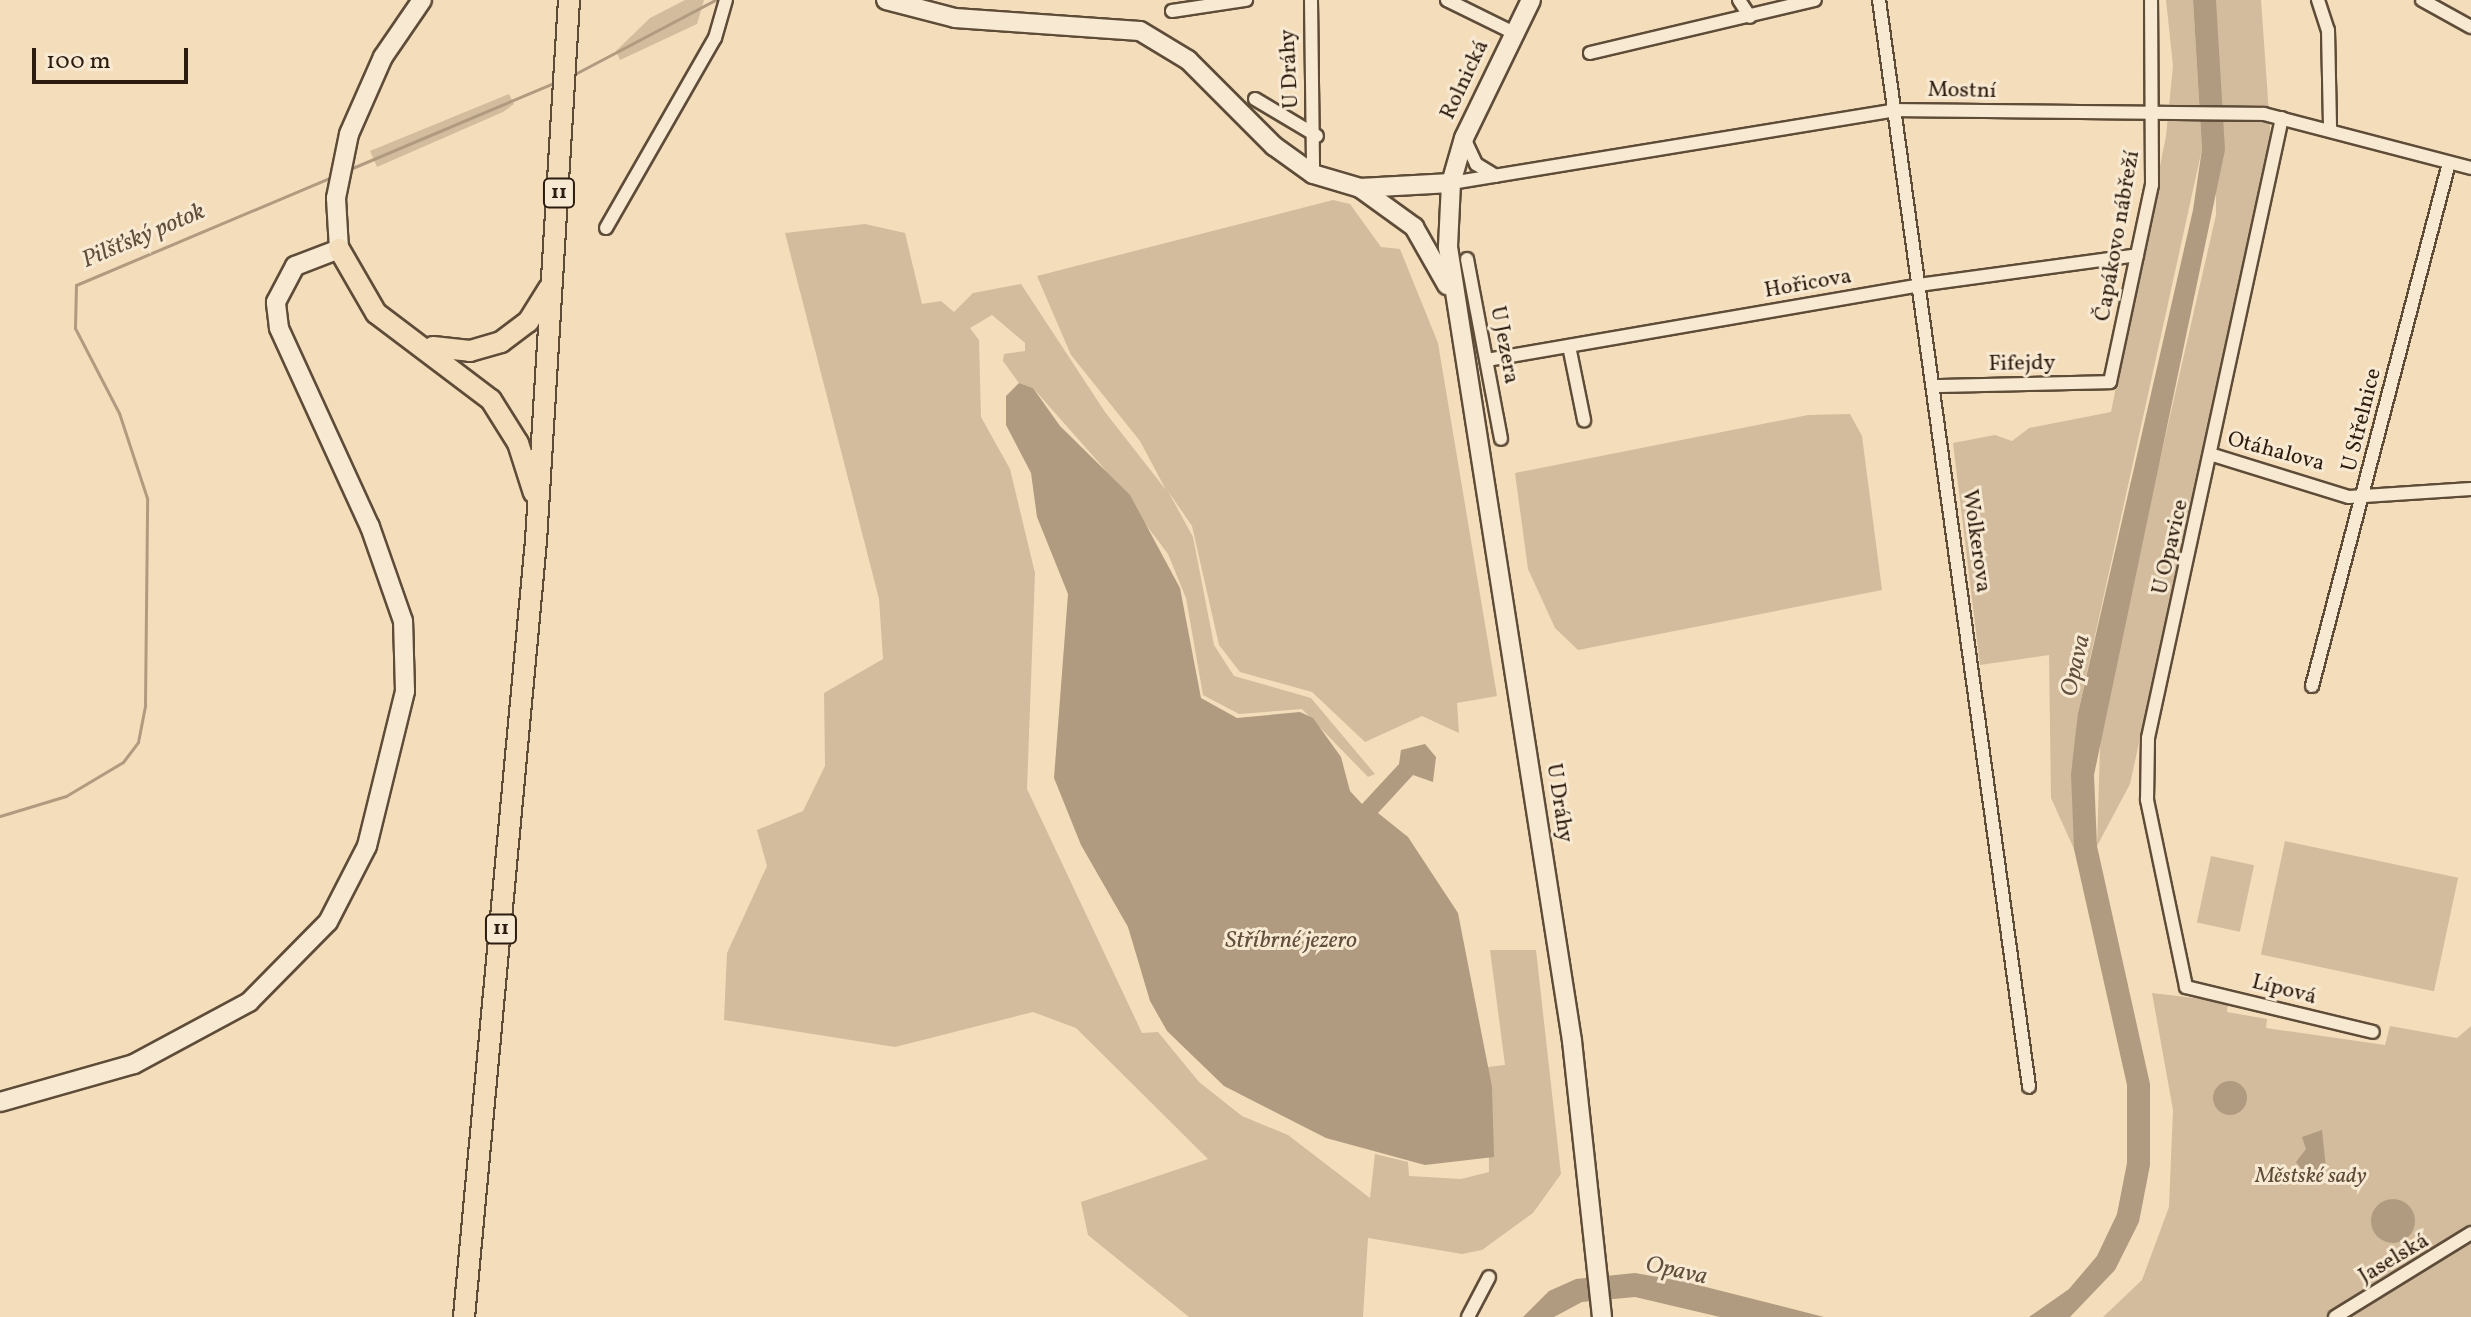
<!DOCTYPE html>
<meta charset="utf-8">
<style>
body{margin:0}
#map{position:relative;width:2471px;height:1317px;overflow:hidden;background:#f4ddba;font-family:Vollkorn,serif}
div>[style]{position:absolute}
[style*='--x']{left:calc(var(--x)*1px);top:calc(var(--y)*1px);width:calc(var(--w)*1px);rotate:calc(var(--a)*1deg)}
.green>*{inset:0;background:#d2bc9d;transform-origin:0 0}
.water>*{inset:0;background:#b09b80}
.round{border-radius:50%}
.stream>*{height:3px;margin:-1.5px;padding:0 1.5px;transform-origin:1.5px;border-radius:1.5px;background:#b09b80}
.roads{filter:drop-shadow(2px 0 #5e4c39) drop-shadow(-2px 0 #5e4c39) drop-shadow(0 2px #5e4c39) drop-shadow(0 -2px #5e4c39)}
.street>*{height:12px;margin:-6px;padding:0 6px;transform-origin:6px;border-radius:6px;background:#f8e9d2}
.secondary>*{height:18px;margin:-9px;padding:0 9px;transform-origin:9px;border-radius:9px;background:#f8e9d2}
.primary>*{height:20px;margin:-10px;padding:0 10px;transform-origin:10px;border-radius:10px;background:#f4ddba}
span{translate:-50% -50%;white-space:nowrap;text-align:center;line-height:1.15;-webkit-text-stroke:6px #f8e9d2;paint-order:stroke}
.shield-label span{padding:2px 6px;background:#f8e9d2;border:2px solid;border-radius:6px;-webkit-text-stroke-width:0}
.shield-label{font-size:20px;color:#2c1b0e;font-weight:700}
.street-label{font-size:22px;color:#2c1b0e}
.park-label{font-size:22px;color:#5e4b39;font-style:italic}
.water-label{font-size:24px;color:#614e3c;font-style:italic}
.scale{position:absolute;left:32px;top:48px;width:156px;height:36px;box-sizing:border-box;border:4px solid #2c1b0e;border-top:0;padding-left:10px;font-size:24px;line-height:28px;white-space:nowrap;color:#2c1b0e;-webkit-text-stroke:6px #f8e9d2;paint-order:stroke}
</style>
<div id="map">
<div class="green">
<div style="clip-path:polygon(685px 0,704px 0,697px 24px,620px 60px,616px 51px,650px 18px)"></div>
<div style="clip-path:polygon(2166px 0,2193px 0,2202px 149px,2078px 713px,2074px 849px,2051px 798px,2049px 655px,1980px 665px,1953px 443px,1995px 435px,2012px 441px,2029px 428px,2111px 412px,2166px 136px,2173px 66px)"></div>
<div style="clip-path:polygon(2216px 0,2261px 0,2271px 142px,2130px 784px,2097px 846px,2101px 717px,2216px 215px)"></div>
<div style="clip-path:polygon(509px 94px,514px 104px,503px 112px,377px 167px,370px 151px)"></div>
<div style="clip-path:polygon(1333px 200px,1350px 204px,1381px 247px,1400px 249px,1438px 343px,1497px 696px,1457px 703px,1459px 733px,1422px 716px,1365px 742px,1312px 692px,1240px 672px,1219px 645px,1192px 526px,1168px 491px,1193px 537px,1214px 645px,1234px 676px,1311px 698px,1375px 774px,1368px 777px,1302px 709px,1239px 714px,1203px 695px,1186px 598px,1168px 554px,1101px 465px,1033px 388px,1019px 383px,1003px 361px,1004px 354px,1025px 351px,1025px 343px,992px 315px,970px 328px,979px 340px,981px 417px,1010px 469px,1035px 573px,1027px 789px,1142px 1033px,1158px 1032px,1199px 1082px,1242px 1116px,1288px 1135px,1370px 1198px,1375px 1154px,1408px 1162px,1409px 1176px,1461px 1179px,1489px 1172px,1488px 1067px,1505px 1065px,1490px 950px,1536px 950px,1561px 1174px,1533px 1213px,1482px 1250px,1462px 1254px,1368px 1238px,1363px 1317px,1189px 1317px,1088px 1235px,1081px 1202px,1208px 1159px,1076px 1028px,1033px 1012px,895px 1047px,724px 1020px,727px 953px,767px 866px,757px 830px,803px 811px,825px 766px,824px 693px,883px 659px,879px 599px,785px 233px,865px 224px,905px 233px,922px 304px,941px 301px,954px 312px,973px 293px,1021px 284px,1105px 412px,1166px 490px,1140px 441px,1071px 355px,1037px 276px)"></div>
<div style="clip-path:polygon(1850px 414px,1862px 436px,1882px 590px,1578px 650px,1555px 628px,1528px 569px,1515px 473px,1808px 415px)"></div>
<div style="left:2285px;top:841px;width:177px;height:116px;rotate:12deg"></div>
<div style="left:2211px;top:856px;width:44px;height:68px;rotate:12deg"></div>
<div style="clip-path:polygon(2152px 993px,2228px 1002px,2227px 1012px,2267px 1019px,2266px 1028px,2385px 1045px,2390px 1026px,2457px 1038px,2471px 1026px,2471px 1317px,2103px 1317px,2142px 1280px,2169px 1207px,2173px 1110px)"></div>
</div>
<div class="water">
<div style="clip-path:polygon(2193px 0,2216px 0,2225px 150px,2094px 775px,2097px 846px,2150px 1084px,2150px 1165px,2139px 1222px,2115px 1270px,2070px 1317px,2029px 1317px,2069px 1289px,2097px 1256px,2117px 1214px,2127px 1163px,2127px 1085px,2074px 849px,2071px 774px,2078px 713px,2193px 210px,2202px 149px)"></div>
<div style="clip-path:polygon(1019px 383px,1033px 388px,1060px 426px,1130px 495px,1180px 588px,1201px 698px,1237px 718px,1300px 712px,1313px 718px,1341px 757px,1350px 791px,1362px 804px,1399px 764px,1401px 750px,1425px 744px,1436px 757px,1433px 782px,1413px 775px,1378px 813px,1408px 837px,1458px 913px,1492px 1087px,1494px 1157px,1425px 1165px,1326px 1138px,1224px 1086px,1167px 1031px,1150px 1001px,1128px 927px,1081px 845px,1054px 778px,1068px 594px,1037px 517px,1031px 473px,1006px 425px,1006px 396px)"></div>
<div class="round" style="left:2213px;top:1081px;width:34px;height:34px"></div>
<div style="clip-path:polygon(2322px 1130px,2326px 1168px,2308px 1178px,2296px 1162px,2306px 1149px,2302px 1137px)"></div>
<div class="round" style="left:2371px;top:1199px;width:44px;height:44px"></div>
<div style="clip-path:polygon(1635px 1273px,1686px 1282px,1824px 1317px,1720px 1317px,1635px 1297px,1582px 1302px,1554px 1317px,1523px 1317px,1549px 1291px,1576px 1279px)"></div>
</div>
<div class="stream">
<div style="--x:571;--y:76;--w:163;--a:-27.8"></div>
<div style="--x:350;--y:169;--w:224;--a:-22.9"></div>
<div style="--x:0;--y:816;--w:69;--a:-16.9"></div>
<div style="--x:66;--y:796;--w:66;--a:-30.8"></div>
<div style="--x:123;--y:762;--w:25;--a:-53"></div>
<div style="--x:138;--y:742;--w:38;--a:-79"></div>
<div style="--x:145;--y:705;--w:207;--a:-89.4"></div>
<div style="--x:147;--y:498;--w:89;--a:-108.2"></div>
<div style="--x:119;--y:413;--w:96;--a:-117.4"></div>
<div style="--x:75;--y:328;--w:43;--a:-88.7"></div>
<div style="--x:76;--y:285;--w:278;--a:-22.9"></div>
</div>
<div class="roads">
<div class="street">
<div style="--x:1311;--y:0;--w:174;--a:89.3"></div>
<div style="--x:1447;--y:0;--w:75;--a:26.2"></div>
<div style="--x:1739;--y:0;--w:20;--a:57"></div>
<div style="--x:1879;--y:0;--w:1097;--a:82.14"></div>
<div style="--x:2318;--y:0;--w:32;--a:72"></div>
<div style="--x:2328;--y:30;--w:97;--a:88.8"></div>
<div style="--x:2422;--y:0;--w:56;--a:28.9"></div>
<div style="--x:1172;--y:11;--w:75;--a:-8.5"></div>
<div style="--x:1590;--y:53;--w:231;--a:-13.3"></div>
<div style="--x:1255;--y:99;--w:72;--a:30.8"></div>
<div style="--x:2282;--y:118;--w:634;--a:102.2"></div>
<div style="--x:2148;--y:738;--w:62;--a:90.9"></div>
<div style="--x:2147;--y:800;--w:191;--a:78.2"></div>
<div style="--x:2186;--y:987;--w:192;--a:13.5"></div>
<div style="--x:1464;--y:138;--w:29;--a:65"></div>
<div style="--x:1476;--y:164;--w:23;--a:31"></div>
<div style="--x:1451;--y:183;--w:451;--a:-9.3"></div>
<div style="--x:1896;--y:110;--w:368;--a:0.6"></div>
<div style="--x:2264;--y:114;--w:214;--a:14.6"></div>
<div style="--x:606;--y:228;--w:219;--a:-60.2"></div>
<div style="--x:715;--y:38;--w:40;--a:-74"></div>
<div style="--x:1467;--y:259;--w:183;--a:79.3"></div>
<div style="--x:1569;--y:346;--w:76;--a:78.5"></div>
<div style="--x:1487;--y:360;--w:438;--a:-9.8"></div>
<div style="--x:1919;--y:285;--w:220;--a:-7.8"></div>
<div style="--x:1935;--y:386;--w:175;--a:-1.3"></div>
<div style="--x:2110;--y:382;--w:201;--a:-78"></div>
<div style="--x:2152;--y:185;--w:185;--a:-90.3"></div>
<div style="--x:2213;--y:455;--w:142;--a:17.2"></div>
<div style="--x:2349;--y:497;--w:122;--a:-3.8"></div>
<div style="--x:2312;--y:686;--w:541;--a:-75.32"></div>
<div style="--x:1468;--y:1317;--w:45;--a:-62.3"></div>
<div style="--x:2335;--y:1317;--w:160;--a:-31.7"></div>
</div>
<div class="secondary">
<div style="--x:886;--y:0;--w:71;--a:14.6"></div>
<div style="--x:955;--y:18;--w:185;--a:4"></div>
<div style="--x:1140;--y:31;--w:56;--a:31.1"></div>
<div style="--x:1188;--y:60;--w:122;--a:45"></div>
<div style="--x:1274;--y:146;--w:48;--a:35.7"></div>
<div style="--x:1313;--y:174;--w:49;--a:16.6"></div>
<div style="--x:1360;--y:188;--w:91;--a:-3.1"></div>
<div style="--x:1531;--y:0;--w:153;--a:115.9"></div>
<div style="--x:1464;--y:138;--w:47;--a:106.1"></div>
<div style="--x:1451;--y:183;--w:64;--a:92.7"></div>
<div style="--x:1448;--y:247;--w:804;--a:81.12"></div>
<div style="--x:1572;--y:1041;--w:278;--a:83.8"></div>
<div style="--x:1360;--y:188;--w:67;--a:35.8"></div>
<div style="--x:1414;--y:227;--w:67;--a:60.4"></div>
<div style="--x:0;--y:1102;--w:139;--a:-15.8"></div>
<div style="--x:134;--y:1064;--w:131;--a:-28.3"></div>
<div style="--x:249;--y:1002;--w:112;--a:-45.4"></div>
<div style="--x:328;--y:922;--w:85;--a:-62.8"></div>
<div style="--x:367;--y:846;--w:160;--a:-76.2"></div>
<div style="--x:405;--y:691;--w:70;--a:-91.6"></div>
<div style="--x:403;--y:621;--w:100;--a:-109.3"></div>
<div style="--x:370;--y:527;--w:219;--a:-114.6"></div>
<div style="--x:279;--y:328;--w:26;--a:-97"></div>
<div style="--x:276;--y:302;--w:41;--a:-62.2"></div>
<div style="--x:295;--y:266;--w:47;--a:-21.1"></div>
<div style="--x:339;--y:249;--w:51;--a:-93.4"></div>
<div style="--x:336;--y:198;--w:65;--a:-78.5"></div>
<div style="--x:349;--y:134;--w:84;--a:-66.2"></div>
<div style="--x:383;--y:57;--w:69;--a:-55.6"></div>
</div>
<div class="primary">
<div style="--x:339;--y:249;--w:74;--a:60"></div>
<div style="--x:376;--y:313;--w:144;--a:37.1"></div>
<div style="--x:491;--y:400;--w:51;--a:57.9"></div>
<div style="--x:518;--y:443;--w:52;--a:72.3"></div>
<div style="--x:433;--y:347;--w:37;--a:6"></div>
<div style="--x:470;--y:351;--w:32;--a:-16"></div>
<div style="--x:501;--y:342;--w:34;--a:-37"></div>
<div style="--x:528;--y:322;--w:40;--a:-58"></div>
<div style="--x:464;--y:1317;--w:779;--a:-84.7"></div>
<div style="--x:536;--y:541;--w:542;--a:-86.51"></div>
</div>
</div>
<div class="shield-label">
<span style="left:559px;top:193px">11</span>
<span style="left:501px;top:929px">11</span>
</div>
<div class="street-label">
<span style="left:1290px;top:69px;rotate:-93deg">U Dráhy</span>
<span style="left:1465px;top:80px;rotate:-65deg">Rolnická</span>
<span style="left:1962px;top:91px;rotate:1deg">Mostní</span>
<span style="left:2118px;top:236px;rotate:-80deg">Čapákovo nábřeží</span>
<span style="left:1808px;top:284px;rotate:-10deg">Hořicova</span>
<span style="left:1504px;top:345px;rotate:79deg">U Jezera</span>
<span style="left:2022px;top:364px;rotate:-1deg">Fifejdy</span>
<span style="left:2362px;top:420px;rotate:-76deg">U Střelnice</span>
<span style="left:2276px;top:452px;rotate:15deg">Otáhalova</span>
<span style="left:1976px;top:541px;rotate:82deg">Wolkerova</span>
<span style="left:2171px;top:547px;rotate:-77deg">U Opavice</span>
<span style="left:1559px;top:803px;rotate:81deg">U Dráhy</span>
<span style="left:2284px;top:990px;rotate:14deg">Lípová</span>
<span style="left:2394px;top:1259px;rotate:-31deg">Jaselská</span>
</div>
<div class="park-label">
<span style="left:2311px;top:1177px">Městské sady</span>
</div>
<div class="water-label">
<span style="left:144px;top:237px;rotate:-23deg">Pilšťský potok</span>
<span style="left:2077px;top:666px;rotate:-77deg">Opava</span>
<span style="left:1291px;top:942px">Stříbrné jezero</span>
<span style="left:1676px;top:1272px;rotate:12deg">Opava</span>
</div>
<div class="scale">100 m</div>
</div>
